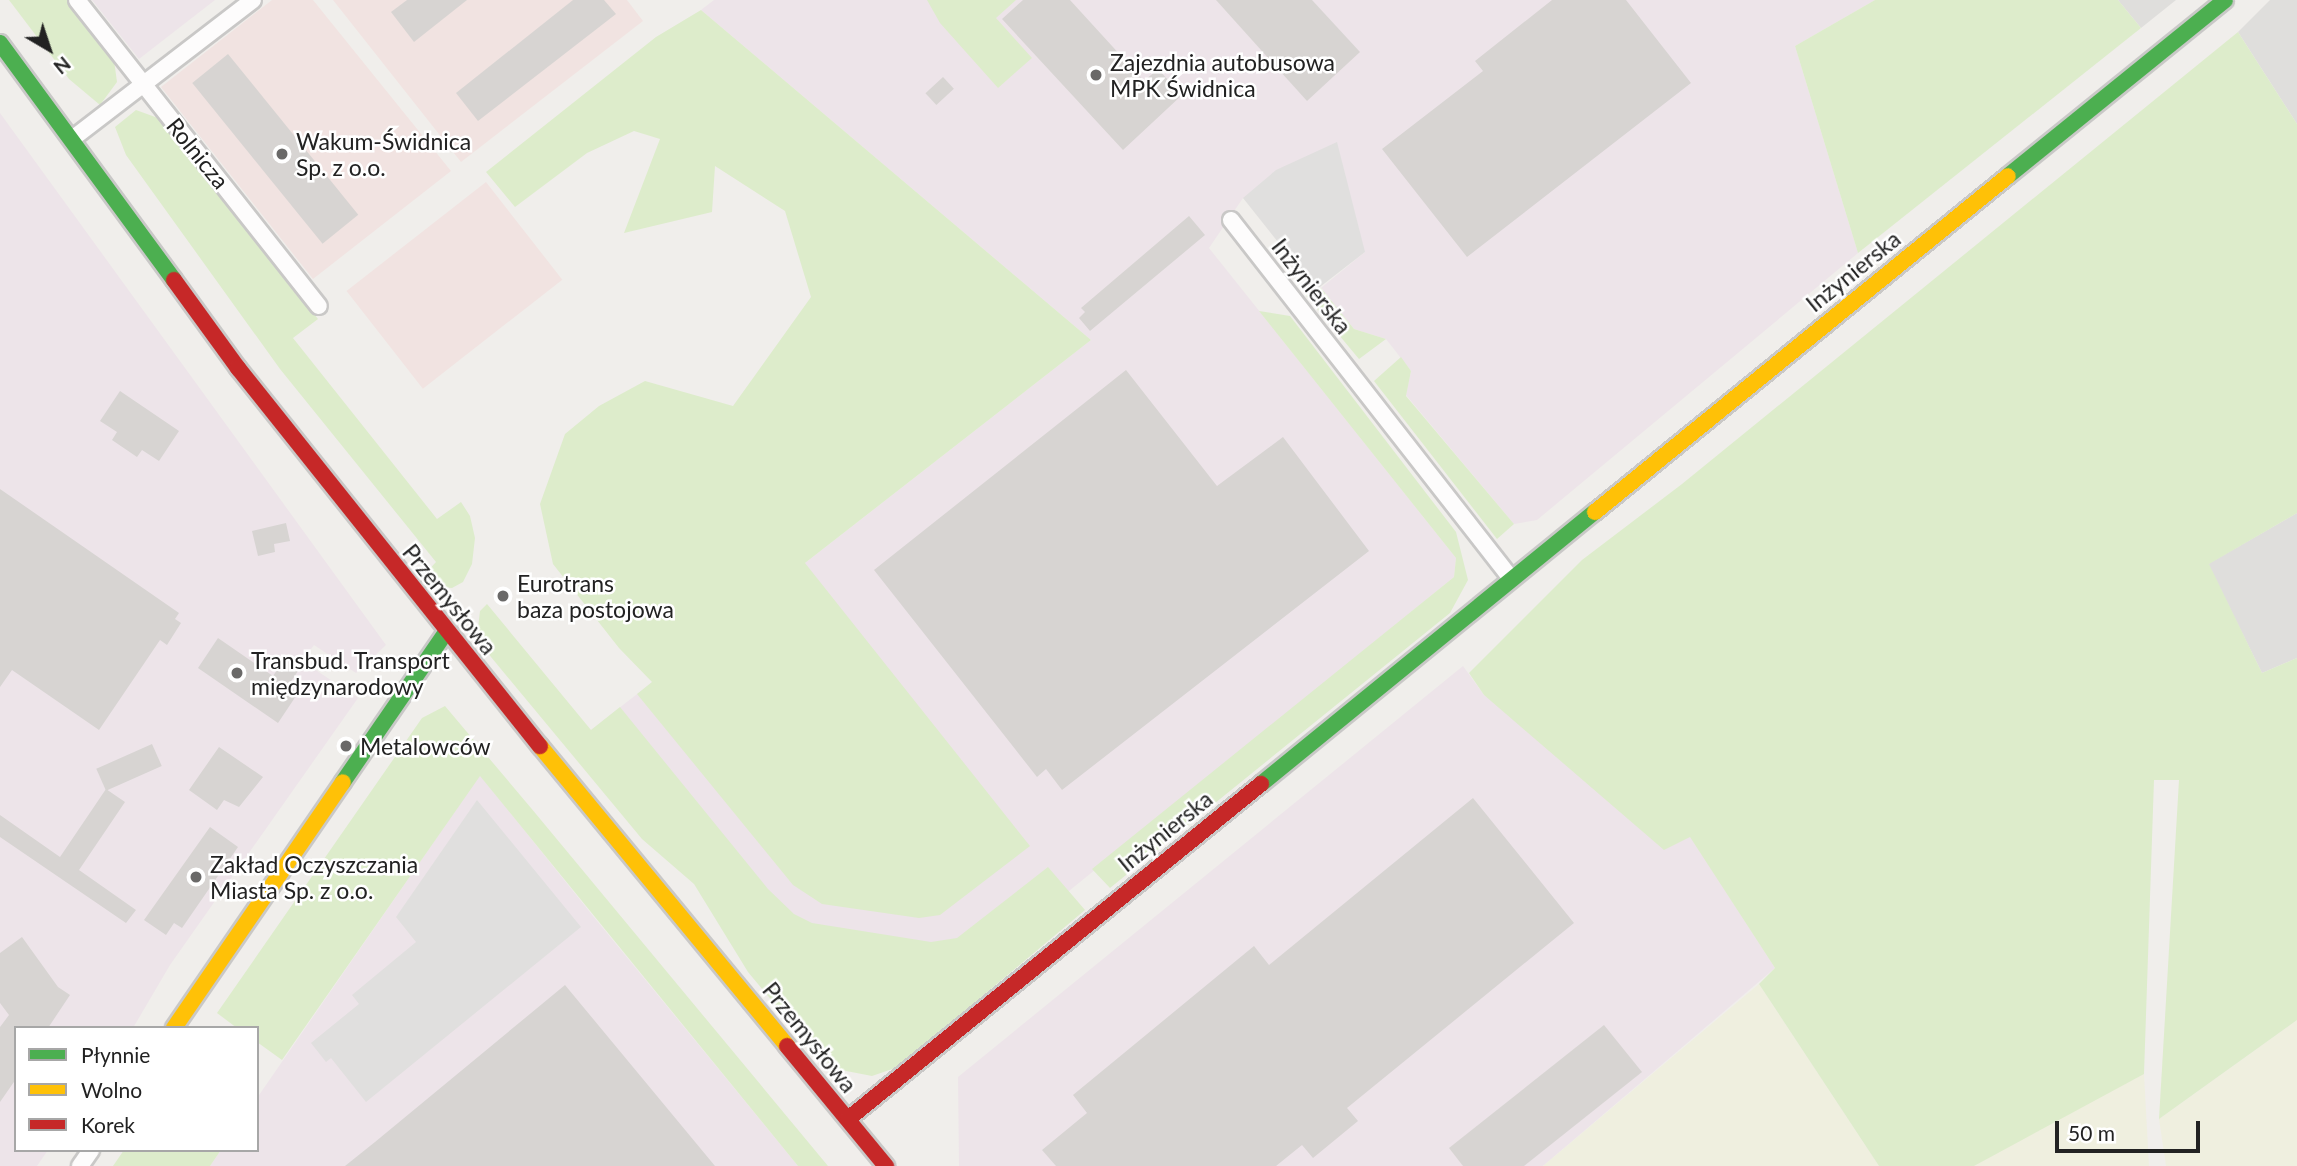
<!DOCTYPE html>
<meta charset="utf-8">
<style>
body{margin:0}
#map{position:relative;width:2297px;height:1166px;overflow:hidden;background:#f0eeeb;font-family:Lato,sans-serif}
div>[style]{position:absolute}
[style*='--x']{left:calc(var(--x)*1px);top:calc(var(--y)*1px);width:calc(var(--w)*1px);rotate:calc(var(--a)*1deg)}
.residential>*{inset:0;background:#dfdedc}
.commercial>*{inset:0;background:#f1e3e1;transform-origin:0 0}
.industrial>*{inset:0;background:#ede4e9}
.farmland>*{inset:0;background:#efefdf}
.grass>*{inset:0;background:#ddeccb}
.parking>*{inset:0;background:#e0dfde}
.building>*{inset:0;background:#d7d4d2;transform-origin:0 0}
.roads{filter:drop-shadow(2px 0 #c9c8c7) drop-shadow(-2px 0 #c9c8c7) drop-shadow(0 2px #c9c8c7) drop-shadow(0 -2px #c9c8c7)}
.street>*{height:16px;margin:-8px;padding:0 8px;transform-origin:8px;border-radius:8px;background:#fdfcfc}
.fast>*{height:16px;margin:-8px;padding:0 8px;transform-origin:8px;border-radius:8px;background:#4caf50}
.slow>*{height:16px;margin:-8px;padding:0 8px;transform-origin:8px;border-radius:8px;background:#ffc107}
.jam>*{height:16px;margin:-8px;padding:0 8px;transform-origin:8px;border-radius:8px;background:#c62828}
.dots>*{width:19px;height:19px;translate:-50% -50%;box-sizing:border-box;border:4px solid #fff;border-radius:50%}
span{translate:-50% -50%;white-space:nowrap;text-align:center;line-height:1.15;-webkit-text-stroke:5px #fff;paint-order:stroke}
.poi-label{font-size:23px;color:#222}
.left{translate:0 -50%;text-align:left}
.street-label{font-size:23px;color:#222}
.legend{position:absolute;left:14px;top:1026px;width:245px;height:126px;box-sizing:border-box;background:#fff;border:2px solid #a7a7a7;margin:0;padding:9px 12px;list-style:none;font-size:21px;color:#222}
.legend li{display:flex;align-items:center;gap:14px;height:35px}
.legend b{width:35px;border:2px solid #a7a7a7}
.north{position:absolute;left:14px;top:14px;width:70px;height:70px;-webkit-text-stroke:5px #fff;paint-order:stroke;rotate:141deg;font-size:19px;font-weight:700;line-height:28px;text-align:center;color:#222}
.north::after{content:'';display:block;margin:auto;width:24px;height:32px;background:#222;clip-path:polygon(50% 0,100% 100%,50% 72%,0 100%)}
.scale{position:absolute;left:2055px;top:1121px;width:145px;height:32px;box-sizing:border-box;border:4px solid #222;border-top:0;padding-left:9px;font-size:21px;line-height:24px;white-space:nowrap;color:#222;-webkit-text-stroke:5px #fff;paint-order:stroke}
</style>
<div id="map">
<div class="residential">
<div style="clip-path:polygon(2118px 0,2176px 0,2141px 28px)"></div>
<div style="clip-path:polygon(2270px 0,2297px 0,2297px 124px,2238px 32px)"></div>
<div style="clip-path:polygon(2297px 513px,2297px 658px,2262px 673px,2208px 564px)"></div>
</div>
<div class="commercial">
<div style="clip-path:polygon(272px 0,313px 0,451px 171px,313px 279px,161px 87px)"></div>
<div style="clip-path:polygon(333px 0,627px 0,643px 21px,461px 162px)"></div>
<div style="left:486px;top:182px;width:124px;height:177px;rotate:52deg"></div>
</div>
<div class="industrial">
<div style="clip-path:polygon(92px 0,215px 0,139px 59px)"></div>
<div style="clip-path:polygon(714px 0,1875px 0,1795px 46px,1858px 253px,1537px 520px,1514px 524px,1406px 395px,1411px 371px,1386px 339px,1354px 329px,1321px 288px,1365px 252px,1243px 198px,1209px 248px,1456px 558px,1454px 577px,1069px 891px,817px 1006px,591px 730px,1091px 340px,701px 10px)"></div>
<div style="clip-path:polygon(0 113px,386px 645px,356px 673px,314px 645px,302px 661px,358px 698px,170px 965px,133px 1028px,16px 1028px,16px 1150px,48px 1150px,37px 1166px,0 1166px)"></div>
<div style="clip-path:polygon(1463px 666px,1484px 695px,1690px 836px,1775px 968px,1543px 1166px,959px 1166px,958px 1077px)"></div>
<div style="clip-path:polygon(480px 775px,593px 916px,798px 1166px,210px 1166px,221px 1150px,257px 1150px,257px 1098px)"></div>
</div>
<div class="farmland">
<div style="clip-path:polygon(1759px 984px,1879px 1166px,1543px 1166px)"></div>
<div style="clip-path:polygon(2297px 1020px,2297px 1166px,2166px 1166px,2159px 1119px)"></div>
<div style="clip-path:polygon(2144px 1074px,2149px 1166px,1974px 1166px,2052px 1120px)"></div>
</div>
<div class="grass">
<div style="clip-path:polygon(9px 0,67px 0,114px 60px,117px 82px,100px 105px,69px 79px)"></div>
<div style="clip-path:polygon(927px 0,1016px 0,996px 18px,1032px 58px,998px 88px,940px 23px)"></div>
<div style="clip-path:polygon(1875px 0,2118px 0,2141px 28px,1858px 253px,1795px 46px)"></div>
<div style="clip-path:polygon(701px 10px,1091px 340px,805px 563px,1030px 846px,940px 915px,919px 918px,822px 904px,793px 885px,637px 694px,652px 682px,619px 648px,553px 564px,540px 504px,565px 434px,599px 406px,645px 381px,733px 406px,811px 297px,785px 211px,715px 166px,712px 212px,624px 233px,660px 139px,634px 131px,587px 153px,515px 207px,486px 172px,656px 37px)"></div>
<div style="clip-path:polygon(2238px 32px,2297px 124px,2297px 513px,2209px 564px,2262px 673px,2297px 658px,2297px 1020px,2159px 1119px,2179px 780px,2154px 780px,2144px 1074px,1974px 1166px,1879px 1166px,1759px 984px,1775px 968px,1690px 837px,1664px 850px,1484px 695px,1469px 673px,1582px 560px,1682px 484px)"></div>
<div style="clip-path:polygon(136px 110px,158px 118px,318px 319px,293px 338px,437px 519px,461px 502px,470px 516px,475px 538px,472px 564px,463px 582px,452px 588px,437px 587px,423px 576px,436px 562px,280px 369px,126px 155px,115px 127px)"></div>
<div style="clip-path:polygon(1313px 286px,1316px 290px,1321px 288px,1354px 329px,1386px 339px,1359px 359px,1304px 293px)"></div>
<div style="clip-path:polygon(1259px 311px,1290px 316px,1456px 532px,1468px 580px,1450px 613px,1110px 888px,1092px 869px,1454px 577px,1456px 558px)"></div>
<div style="clip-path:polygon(1401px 357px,1411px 371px,1406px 396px,1514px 524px,1497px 539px,1374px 381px)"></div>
<div style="clip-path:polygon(487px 604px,591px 730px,620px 707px,768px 889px,794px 914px,812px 923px,931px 942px,957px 938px,1048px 867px,1085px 910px,898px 1067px,872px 1076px,836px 1069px,814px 1051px,748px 972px,694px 884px,642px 839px,491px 657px,477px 637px,480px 611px)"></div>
<div style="clip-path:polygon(445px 706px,531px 808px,828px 1166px,798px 1166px,480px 776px,282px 1060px,257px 1042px,257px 1028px,237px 1028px,217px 1013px,422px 718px)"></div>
<div style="clip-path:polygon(124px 1150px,221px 1150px,210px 1166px,113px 1166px)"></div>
</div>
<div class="parking">
<div style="clip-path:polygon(1337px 142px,1365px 252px,1316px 290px,1243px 198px,1276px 170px)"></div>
<div style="clip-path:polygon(477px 800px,581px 927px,366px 1102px,331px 1058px,326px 1062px,311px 1043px,359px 1004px,352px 995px,416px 942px,396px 917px)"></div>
</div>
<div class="building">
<div style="clip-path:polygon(407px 0,467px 0,414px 42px,391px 12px)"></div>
<div style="clip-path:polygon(573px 0,604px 0,616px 14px,478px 121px,456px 93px)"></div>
<div style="clip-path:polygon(1023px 0,1070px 0,1144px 81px,1158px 69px,1182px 95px,1123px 150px,1002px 19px)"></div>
<div style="clip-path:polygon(1216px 0,1312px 0,1360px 52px,1307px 101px)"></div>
<div style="clip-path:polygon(1552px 0,1626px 0,1691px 83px,1467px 257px,1382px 149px,1483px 71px,1475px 61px)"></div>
<div style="left:228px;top:54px;width:207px;height:46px;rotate:51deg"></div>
<div style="left:943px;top:77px;width:16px;height:24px;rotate:47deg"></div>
<div style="clip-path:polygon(1189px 216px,1205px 235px,1090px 331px,1079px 318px,1085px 312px,1081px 308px)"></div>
<div style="clip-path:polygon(1126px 370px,1217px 486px,1283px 437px,1369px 551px,1062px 790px,1046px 769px,1037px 777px,874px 570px)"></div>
<div style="clip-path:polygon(120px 391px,179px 431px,159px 461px,142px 450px,137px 457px,112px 440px,117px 432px,100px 421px)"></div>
<div style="clip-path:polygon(0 489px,179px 613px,175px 619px,181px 623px,167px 645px,160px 640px,99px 730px,12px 670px,0 687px)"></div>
<div style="clip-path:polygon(286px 523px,290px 541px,274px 544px,275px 552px,258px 556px,252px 531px)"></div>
<div style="clip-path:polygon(218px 638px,273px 676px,285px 658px,300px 668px,288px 686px,298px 693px,278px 723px,198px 668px)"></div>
<div style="left:152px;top:744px;width:24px;height:61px;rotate:66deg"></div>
<div style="clip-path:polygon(219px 747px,263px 777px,239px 807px,224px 800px,217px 810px,189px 790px)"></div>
<div style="clip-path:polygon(106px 789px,125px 802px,79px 870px,136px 910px,126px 923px,0 837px,0 815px,60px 857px)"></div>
<div style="clip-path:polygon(1473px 798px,1574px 923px,1347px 1108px,1358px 1121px,1313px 1158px,1302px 1145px,1276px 1166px,1056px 1166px,1042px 1150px,1087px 1113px,1073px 1095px,1254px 946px,1269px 965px)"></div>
<div style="clip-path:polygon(210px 827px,238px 847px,182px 928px,174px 923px,166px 935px,144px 920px)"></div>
<div style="clip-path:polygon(22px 937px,58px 987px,70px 995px,48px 1028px,16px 1028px,16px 1079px,0 1102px,0 1027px,9px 1015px,0 1003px,0 953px)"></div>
<div style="clip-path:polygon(565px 985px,715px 1166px,345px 1166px,375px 1142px)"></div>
<div style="clip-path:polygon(1604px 1025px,1642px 1072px,1524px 1166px,1463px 1166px,1449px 1148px)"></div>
</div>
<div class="roads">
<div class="street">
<div style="--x:77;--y:0;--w:390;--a:51.7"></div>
<div style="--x:72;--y:139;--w:228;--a:-37.5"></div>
<div style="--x:1231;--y:220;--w:455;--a:52"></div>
<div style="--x:80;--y:1166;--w:19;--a:-55"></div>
</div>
<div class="fast">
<div style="--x:0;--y:43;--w:294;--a:53.7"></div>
<div style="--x:2008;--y:176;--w:279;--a:-39"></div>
<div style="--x:343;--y:782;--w:182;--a:-55.5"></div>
<div style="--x:1261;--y:784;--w:431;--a:-39.2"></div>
</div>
<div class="slow">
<div style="--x:1595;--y:512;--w:532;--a:-39.13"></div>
<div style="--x:540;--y:746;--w:389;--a:50.5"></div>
<div style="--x:174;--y:1028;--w:298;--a:-55.5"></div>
</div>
<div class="jam">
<div style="--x:174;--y:280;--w:109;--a:54"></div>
<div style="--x:238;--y:368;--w:484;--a:51.4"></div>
<div style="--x:787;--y:1046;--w:156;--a:50.5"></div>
<div style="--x:848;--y:1119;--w:532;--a:-39.05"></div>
</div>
</div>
<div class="dots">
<div style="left:1096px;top:75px;background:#6a6968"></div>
<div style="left:282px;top:154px;background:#6a6968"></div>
<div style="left:503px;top:596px;background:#6a6968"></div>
<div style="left:237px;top:673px;background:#6a6968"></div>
<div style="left:346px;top:746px;background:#6a6968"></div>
<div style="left:196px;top:877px;background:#6a6968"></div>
</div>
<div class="poi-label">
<span class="left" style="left:1110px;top:75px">Zajezdnia autobusowa<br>MPK Świdnica</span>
<span class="left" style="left:296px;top:154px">Wakum-Świdnica<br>Sp. z o.o.</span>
<span class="left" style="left:517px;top:596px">Eurotrans<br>baza postojowa</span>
<span class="left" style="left:251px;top:673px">Transbud. Transport<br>międzynarodowy</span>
<span class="left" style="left:360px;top:746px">Metalowców</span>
<span class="left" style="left:210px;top:877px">Zakład Oczyszczania<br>Miasta Sp. z o.o.</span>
</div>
<div class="street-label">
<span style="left:198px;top:153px;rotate:51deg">Rolnicza</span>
<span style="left:1853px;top:271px;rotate:-39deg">Inżynierska</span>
<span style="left:1312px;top:286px;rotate:52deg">Inżynierska</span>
<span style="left:450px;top:599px;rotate:51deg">Przemysłowa</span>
<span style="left:1165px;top:831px;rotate:-39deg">Inżynierska</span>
<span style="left:810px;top:1037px;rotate:51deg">Przemysłowa</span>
</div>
<ul class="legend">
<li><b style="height:9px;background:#4caf50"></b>Płynnie</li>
<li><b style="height:9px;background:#ffc107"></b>Wolno</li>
<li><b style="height:9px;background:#c62828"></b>Korek</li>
</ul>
<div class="north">N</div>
<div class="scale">50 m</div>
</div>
